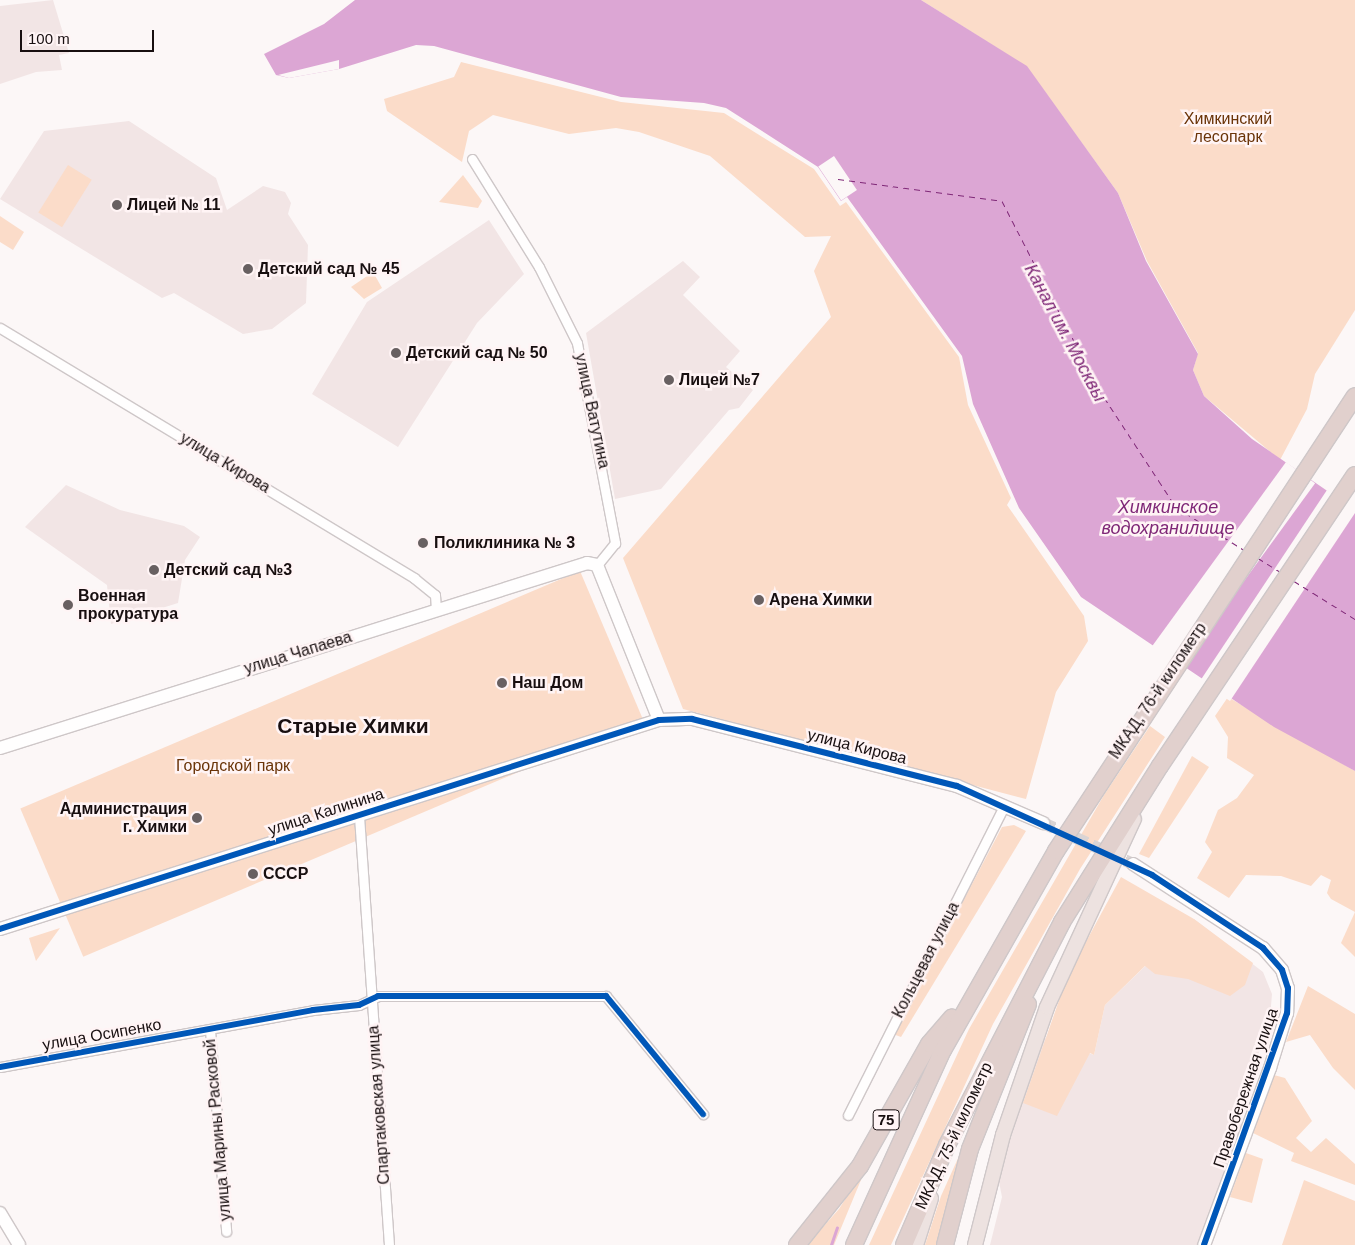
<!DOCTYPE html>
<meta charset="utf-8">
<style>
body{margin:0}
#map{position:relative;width:1355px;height:1245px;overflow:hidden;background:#fcf7f7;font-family:Arial,sans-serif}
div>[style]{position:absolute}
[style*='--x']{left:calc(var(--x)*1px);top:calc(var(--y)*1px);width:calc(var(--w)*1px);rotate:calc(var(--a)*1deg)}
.built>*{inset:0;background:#f2e5e5}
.green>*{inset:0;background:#fbdcc9;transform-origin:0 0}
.water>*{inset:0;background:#dca6d4}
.pier>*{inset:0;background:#fcf7f7;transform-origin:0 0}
.stream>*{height:2.5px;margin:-1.25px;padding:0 1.25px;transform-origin:1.25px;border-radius:1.25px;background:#dca6d4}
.ferry>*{height:1px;margin-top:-0.5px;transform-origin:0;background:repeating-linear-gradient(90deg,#7f2777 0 6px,transparent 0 11px)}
.secondary-tunnel>*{height:12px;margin-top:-6px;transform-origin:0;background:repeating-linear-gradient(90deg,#dad4d4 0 12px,transparent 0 18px)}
.roads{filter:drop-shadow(1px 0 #cec7c8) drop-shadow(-1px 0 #cec7c8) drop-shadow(0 1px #cec7c8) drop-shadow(0 -1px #cec7c8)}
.street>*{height:9px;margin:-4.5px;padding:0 4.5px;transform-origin:4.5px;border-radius:4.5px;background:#fffefe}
.secondary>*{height:12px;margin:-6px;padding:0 6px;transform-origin:6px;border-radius:6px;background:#fffefe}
.primary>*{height:14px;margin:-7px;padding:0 7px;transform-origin:7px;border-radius:7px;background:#ede2e0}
.highway>*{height:16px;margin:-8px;padding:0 8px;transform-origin:8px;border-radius:8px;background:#e1d0cd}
.cycleway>*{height:6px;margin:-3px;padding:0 3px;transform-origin:3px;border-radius:3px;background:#0057b8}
.dots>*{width:14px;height:14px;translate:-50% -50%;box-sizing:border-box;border:2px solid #fff4f5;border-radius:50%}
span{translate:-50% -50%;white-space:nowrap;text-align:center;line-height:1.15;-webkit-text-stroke:5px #fff4f5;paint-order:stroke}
.shield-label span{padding:1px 4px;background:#fff4f5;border:1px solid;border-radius:4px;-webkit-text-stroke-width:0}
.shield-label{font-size:15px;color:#180f10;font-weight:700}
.park-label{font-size:16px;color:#6a3408}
.poi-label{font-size:16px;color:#180f10;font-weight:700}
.left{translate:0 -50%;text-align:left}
.right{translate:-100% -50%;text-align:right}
.street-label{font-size:16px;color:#180f10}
.water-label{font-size:18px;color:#7f2777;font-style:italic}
.district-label{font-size:21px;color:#180f10;font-weight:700}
.scale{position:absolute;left:20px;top:30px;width:134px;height:22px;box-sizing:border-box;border:2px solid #180f10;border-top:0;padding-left:6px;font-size:15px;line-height:18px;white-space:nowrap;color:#180f10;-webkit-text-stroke:4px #fff4f5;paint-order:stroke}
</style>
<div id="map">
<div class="built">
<div style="clip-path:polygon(53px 0,69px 53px,59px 55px,62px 70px,36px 72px,0 84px,0 6px)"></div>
<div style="clip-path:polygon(129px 121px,216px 178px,227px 210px,263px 186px,285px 192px,291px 203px,288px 214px,308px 245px,306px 303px,272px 329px,243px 334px,174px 293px,162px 298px,0 199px,44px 131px)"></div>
<div style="clip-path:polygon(489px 220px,524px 274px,477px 323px,398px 447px,312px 394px,367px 302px)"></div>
<div style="clip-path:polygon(683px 261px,700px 277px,683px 295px,740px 351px,726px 367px,753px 390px,739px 408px,729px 410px,661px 489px,615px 499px,586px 333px)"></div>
<div style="clip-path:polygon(66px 485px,120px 510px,184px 526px,200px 537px,185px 560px,178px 603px,111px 624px,107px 585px,25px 527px)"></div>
<div style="clip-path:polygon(1194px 919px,1263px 972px,1272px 994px,1270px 1018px,1241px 1108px,1244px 1128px,1199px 1245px,990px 1245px,1002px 1197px,997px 1172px,1045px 1038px,1094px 1055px,1105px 1005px)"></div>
</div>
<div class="green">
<div style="clip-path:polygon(921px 0,1355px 0,1355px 310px,1315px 374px,1307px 409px,1280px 460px,1204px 396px,1193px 370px,1198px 353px,1147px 261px,1118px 193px,1027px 67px)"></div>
<div style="clip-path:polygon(461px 62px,621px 102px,724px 113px,814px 169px,840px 206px,846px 202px,959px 357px,968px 405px,1011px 498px,1007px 505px,1084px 616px,1088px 641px,1056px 692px,1026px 799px,683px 709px,623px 558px,831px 317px,814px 271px,831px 236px,805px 237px,710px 156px,639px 132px,616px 128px,569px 134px,493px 115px,469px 131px,462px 162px,387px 111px,384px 99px,454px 77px)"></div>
<div style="left:68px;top:165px;width:28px;height:56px;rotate:32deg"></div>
<div style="clip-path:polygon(463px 175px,482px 201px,478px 208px,439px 202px)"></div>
<div style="clip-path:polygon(0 216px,24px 232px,13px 250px,0 242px)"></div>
<div style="clip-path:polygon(373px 272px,382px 288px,364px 299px,351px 287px)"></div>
<div style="left:580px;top:571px;width:161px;height:608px;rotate:67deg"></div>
<div style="clip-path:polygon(1228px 697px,1355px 771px,1355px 912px,1331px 899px,1327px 893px,1331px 880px,1321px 875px,1311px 886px,1281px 876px,1246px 875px,1229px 898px,1197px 878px,1212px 852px,1205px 842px,1218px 810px,1237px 798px,1254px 775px,1227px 758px,1228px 737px,1215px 716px)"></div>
<div style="clip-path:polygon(1150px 726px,1165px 737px,1080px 869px,993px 1024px,891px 1245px,869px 1245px,969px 1029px,1104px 795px)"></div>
<div style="clip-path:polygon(1192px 756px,1209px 767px,1149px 858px,1139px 854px)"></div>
<div style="clip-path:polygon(1014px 825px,1026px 831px,901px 1037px,893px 1034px,1002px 827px)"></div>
<div style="clip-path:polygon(1121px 877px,1194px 919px,1253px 963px,1245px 985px,1230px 996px,1188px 979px,1155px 974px,1145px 966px,1105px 1005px,1094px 1055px,1090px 1053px,1057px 1116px,1023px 1103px,1068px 975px)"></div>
<div style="clip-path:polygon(1355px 912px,1355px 957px,1341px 943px)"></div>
<div style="clip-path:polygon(60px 928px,36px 961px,29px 938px)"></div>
<div style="clip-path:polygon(1308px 986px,1355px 1014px,1355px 1090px,1333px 1068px,1310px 1035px,1286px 1042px)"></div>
<div style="clip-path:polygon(1274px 1075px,1285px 1078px,1312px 1121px,1296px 1138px,1311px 1152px,1326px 1138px,1355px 1164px,1355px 1185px,1291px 1161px,1294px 1153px,1253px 1133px)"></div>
<div style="clip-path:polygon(964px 1145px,938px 1245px,925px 1245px,941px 1196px)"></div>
<div style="clip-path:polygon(1246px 1153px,1263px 1159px,1252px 1203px,1230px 1197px)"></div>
<div style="clip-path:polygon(868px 1163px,834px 1245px,807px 1245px,839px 1209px)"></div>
<div style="clip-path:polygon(1304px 1180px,1355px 1201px,1355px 1245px,1282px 1245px)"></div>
</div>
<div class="water">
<div style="clip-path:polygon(355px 0,921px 0,1027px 66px,1118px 193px,1146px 261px,1198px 354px,1193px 370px,1204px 396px,1252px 439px,1355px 510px,1355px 771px,1274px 727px,1081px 597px,1019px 508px,973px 404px,962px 356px,847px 197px,841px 201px,818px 167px,726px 108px,704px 103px,621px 97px,434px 46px,416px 45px,339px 69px,289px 78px,276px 75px,264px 54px,324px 24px)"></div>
</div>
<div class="pier">
<div style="clip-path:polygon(339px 60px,339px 69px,289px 78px,278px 75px)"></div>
<div style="left:834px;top:156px;width:41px;height:19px;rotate:56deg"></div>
<div style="left:1286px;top:462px;width:36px;height:230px;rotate:36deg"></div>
<div style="clip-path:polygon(1327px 490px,1355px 507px,1355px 513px,1230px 701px,1200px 681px)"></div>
</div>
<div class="stream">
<div style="--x:831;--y:1245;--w:18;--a:-71"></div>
</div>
<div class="ferry">
<div style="--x:838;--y:179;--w:165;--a:7.6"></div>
<div style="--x:1002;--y:201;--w:210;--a:62.8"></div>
<div style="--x:1098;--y:388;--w:142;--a:56.8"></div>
<div style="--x:1176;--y:507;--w:80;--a:32.3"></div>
<div style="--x:1258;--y:558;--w:26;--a:32"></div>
<div style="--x:1294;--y:581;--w:72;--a:31.9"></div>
</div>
<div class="secondary-tunnel">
<div style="--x:1043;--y:823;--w:99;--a:24.5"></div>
</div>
<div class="roads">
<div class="street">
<div style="--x:472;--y:159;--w:127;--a:58.2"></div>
<div style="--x:539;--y:267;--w:85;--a:63.4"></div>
<div style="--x:577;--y:343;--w:204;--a:79.2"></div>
<div style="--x:615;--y:543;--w:28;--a:129"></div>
<div style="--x:0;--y:328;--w:484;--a:31.1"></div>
<div style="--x:414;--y:578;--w:27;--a:39"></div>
<div style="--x:435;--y:595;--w:14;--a:86"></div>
<div style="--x:359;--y:816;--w:430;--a:86"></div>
<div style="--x:210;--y:1030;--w:202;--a:85.4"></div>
<div style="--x:0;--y:1067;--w:318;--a:-10.3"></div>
<div style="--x:313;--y:1010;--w:46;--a:-6.2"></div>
<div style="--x:359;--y:1005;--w:21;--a:-25"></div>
<div style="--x:378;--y:996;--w:228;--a:0"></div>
<div style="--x:606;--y:996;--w:153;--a:50.6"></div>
<div style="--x:848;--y:1115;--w:346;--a:-63.2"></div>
</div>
<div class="secondary">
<div style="--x:0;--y:748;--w:615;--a:-17.49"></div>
<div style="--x:587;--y:563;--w:10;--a:11"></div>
<div style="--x:597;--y:565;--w:167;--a:68.2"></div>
<div style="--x:1133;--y:864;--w:155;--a:32.9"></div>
<div style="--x:1263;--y:948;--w:29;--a:49"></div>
<div style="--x:1282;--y:970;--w:19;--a:72"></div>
<div style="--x:1288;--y:988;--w:25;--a:92"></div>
<div style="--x:1287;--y:1013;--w:58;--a:107.2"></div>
<div style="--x:1270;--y:1068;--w:189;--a:110.4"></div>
<div style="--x:0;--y:929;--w:691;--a:-17.6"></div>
<div style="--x:659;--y:720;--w:33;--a:-2"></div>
<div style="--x:692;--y:719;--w:273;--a:14.2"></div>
<div style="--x:957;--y:786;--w:94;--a:23.3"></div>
<div style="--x:0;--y:1213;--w:37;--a:59"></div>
</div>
<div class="primary">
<div style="--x:916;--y:1245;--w:49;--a:-72.3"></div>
<div style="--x:975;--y:1245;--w:114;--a:-75.7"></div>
<div style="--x:1003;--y:1135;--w:135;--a:-71"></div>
<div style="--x:1047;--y:1007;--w:207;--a:-65.2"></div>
</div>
<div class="highway">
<div style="--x:797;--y:1245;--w:101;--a:-51.4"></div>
<div style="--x:860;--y:1166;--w:140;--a:-60.5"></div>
<div style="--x:929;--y:1044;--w:35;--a:-49"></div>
<div style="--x:854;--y:1245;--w:214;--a:-65.5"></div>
<div style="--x:943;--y:1050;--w:229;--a:-60.4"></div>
<div style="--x:1056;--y:851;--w:544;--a:-56.69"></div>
<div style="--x:904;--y:1245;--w:109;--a:-66.7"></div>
<div style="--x:947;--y:1145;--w:251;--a:-62.7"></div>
<div style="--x:1062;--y:922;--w:184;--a:-57.9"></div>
<div style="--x:1160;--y:766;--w:350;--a:-56.2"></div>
<div style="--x:945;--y:1245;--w:99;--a:-75.4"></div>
<div style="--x:970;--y:1149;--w:156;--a:-68.2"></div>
</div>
</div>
<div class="cycleway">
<div style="--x:0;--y:929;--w:691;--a:-17.6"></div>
<div style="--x:659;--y:720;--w:33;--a:-2"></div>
<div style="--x:692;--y:719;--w:273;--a:14.2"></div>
<div style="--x:957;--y:786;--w:214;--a:24.5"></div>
<div style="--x:1152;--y:875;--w:133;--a:33.3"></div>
<div style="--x:1263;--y:948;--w:29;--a:49"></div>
<div style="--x:1282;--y:970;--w:19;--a:72"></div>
<div style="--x:1288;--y:988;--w:25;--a:92"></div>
<div style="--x:1287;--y:1013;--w:246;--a:109.7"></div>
<div style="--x:0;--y:1067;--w:318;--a:-10.3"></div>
<div style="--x:313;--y:1010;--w:46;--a:-6.2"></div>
<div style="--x:359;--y:1005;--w:21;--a:-25"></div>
<div style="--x:378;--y:996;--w:228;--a:0"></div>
<div style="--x:606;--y:996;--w:153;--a:50.6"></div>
</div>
<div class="dots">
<div style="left:117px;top:205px;background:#686061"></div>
<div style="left:248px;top:269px;background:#686061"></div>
<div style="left:396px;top:353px;background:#686061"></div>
<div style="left:669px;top:380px;background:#686061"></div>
<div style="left:423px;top:543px;background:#686061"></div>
<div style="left:154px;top:570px;background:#686061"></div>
<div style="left:759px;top:600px;background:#686061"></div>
<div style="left:68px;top:605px;background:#686061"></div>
<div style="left:502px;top:683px;background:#686061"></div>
<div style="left:197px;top:818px;background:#686061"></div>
<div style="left:253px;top:874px;background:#686061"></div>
</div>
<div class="shield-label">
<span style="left:886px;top:1120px">75</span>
</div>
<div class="park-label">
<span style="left:1228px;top:128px">Химкинский<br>лесопарк</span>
<span style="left:233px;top:766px">Городской парк</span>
</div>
<div class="poi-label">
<span class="left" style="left:127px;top:205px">Лицей № 11</span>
<span class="left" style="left:258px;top:269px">Детский сад № 45</span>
<span class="left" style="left:406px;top:353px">Детский сад № 50</span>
<span class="left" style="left:679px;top:380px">Лицей №7</span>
<span class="left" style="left:434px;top:543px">Поликлиника № 3</span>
<span class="left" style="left:164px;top:570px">Детский сад №3</span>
<span class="left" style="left:78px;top:605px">Военная<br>прокуратура</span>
<span class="left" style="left:769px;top:600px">Арена Химки</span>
<span class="left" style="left:512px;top:683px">Наш Дом</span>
<span class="right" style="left:187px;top:818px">Администрация<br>г. Химки</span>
<span class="left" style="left:263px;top:874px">СССР</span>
</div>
<div class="street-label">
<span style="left:592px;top:411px;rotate:78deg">улица Ватутина</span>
<span style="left:225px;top:463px;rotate:31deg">улица Кирова</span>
<span style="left:298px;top:653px;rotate:-17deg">улица Чапаева</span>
<span style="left:1158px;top:691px;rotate:-56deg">МКАД, 76-й километр</span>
<span style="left:857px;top:747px;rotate:14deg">улица Кирова</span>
<span style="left:326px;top:812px;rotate:-18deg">улица Калинина</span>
<span style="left:926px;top:960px;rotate:-63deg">Кольцевая улица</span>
<span style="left:102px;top:1035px;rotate:-10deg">улица Осипенко</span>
<span style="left:1246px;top:1088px;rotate:-71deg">Правобережная улица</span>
<span style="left:379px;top:1105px;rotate:-94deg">Спартаковская улица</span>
<span style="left:218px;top:1130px;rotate:-95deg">улица Марины Расковой</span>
<span style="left:954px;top:1136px;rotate:-65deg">МКАД, 75-й километр</span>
</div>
<div class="water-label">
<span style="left:1065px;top:333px;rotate:62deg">Канал им. Москвы</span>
<span style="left:1168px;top:518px">Химкинское<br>водохранилище</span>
</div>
<div class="district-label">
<span style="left:353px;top:726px">Старые Химки</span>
</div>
<div class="scale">100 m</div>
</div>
